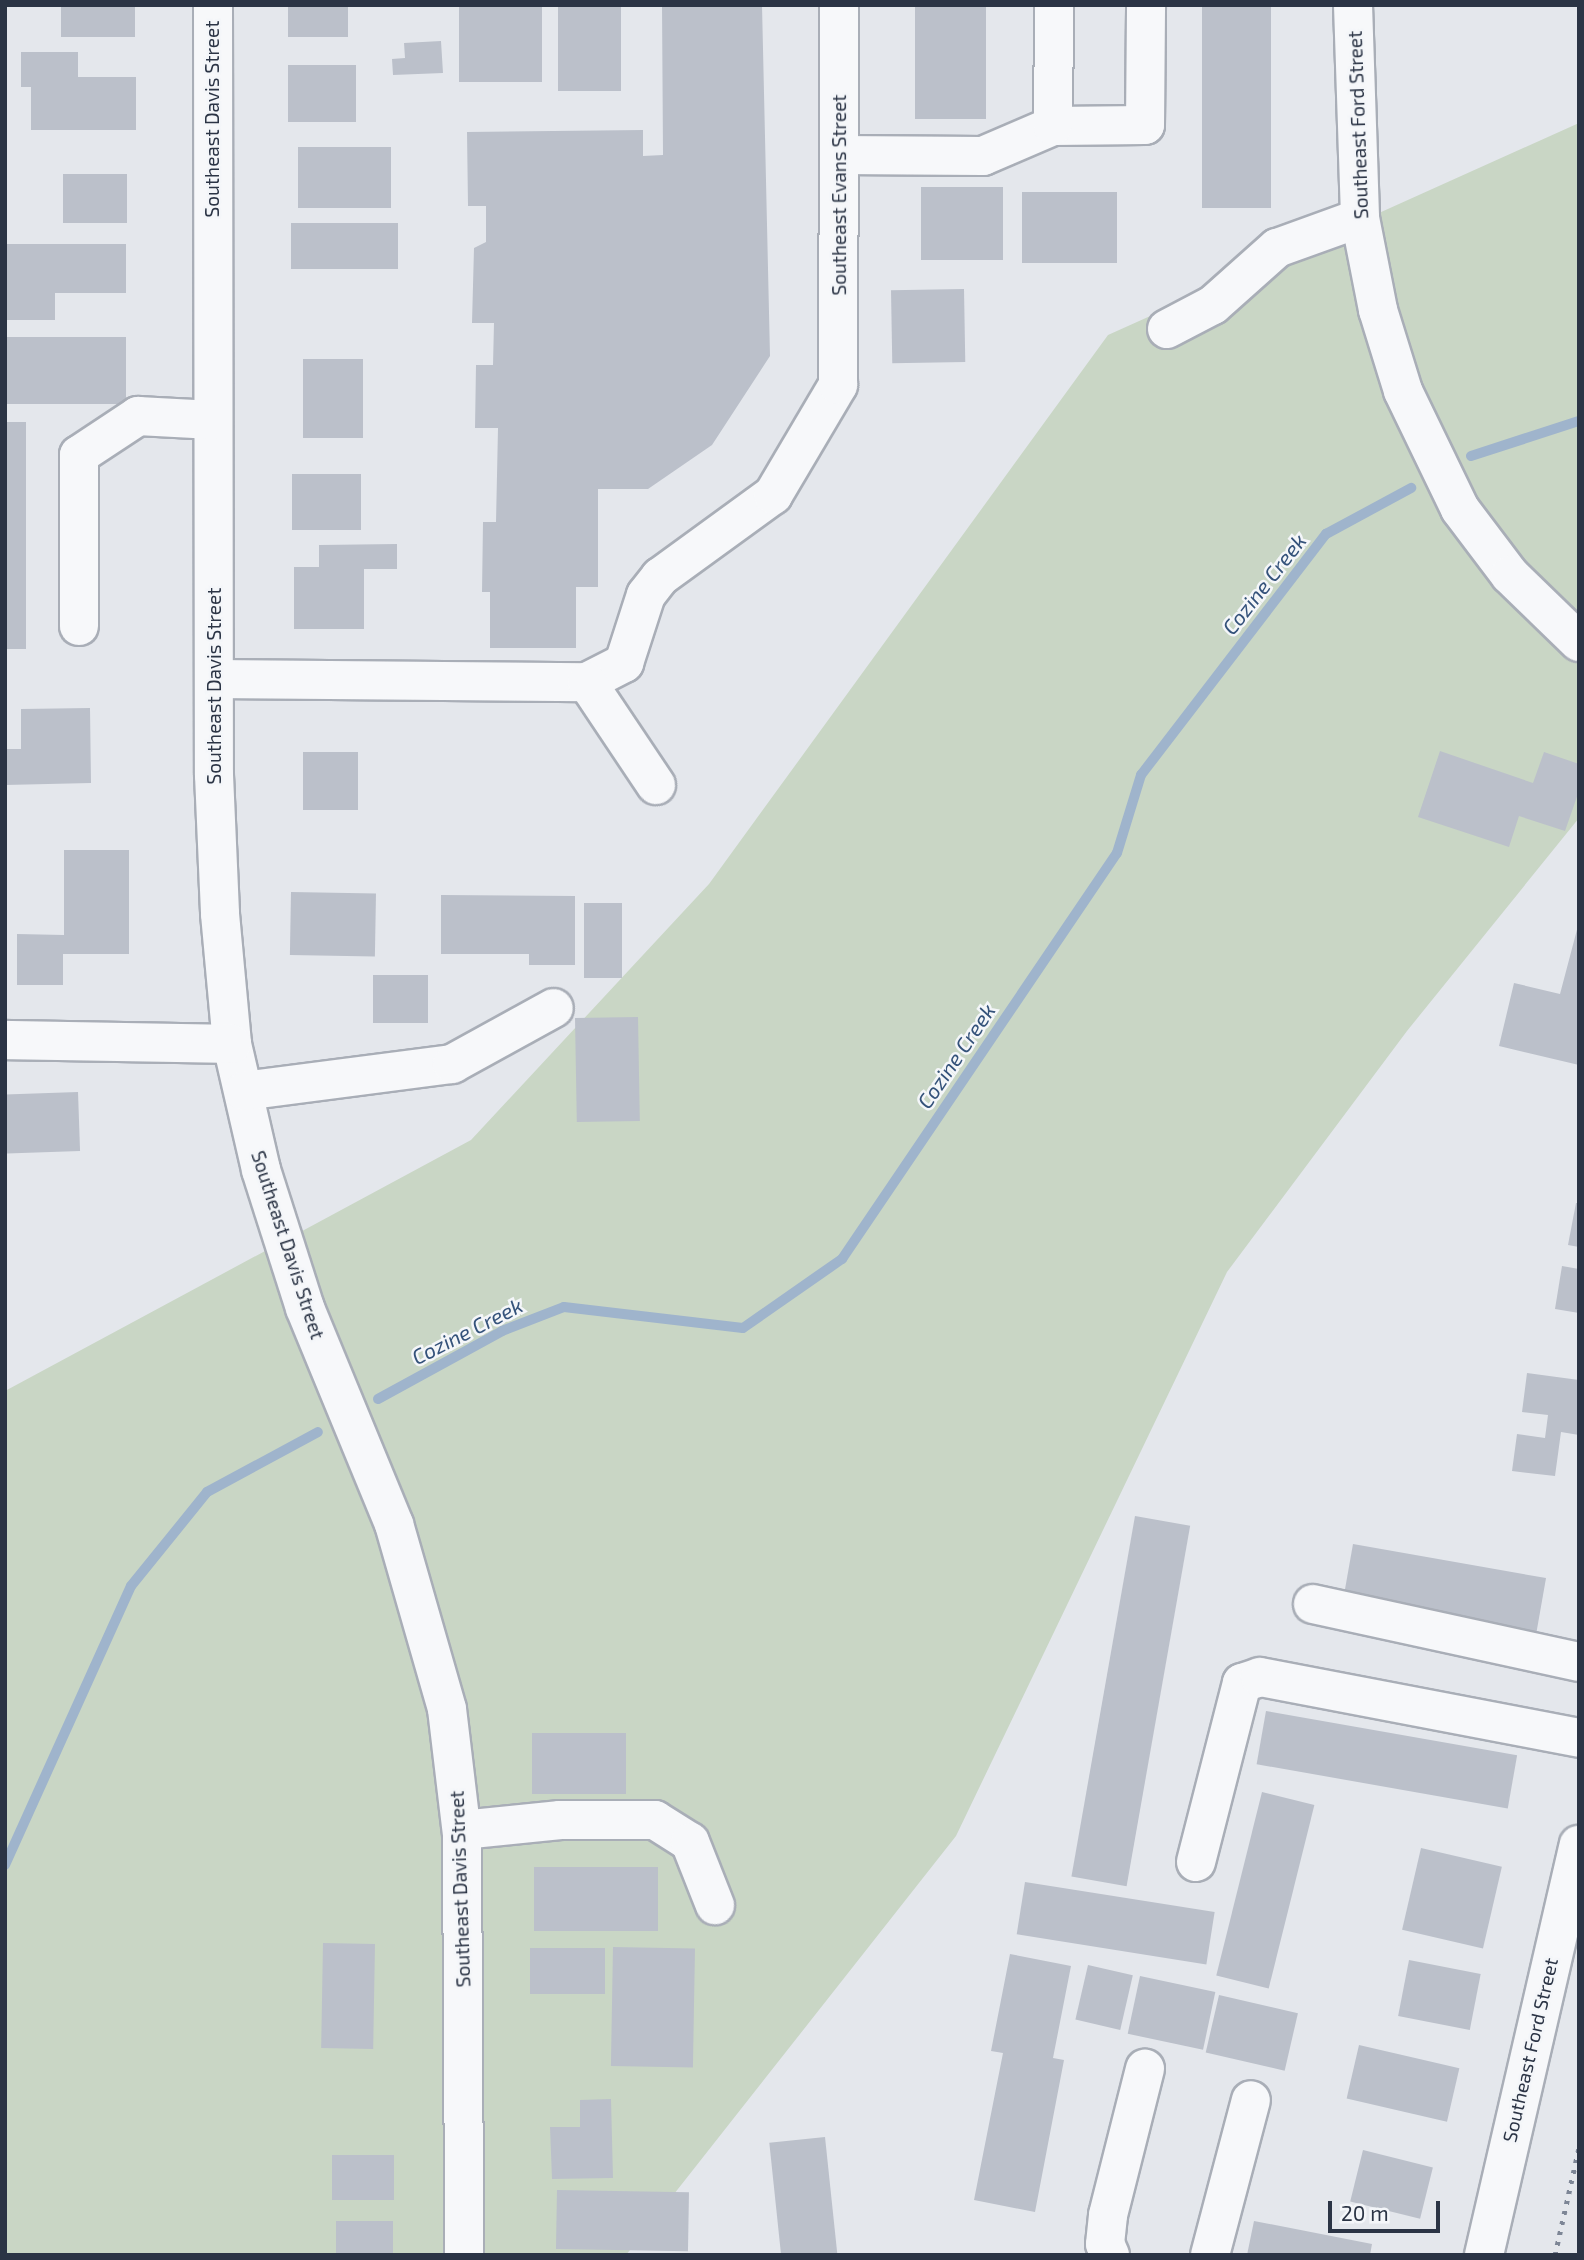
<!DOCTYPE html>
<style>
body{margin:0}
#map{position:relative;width:1584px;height:2260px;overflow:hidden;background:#e4e7ec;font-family:"Exo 2",sans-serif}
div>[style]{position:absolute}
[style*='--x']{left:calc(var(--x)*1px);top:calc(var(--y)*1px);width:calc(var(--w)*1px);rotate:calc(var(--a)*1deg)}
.green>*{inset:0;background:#c9d6c5}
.stream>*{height:10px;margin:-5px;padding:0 5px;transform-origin:5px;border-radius:5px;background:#9fb4cc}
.building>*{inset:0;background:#bbc0ca;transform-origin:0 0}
.roads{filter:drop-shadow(2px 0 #a9aeb7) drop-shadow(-2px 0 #a9aeb7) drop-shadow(0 2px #a9aeb7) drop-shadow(0 -2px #a9aeb7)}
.minor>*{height:38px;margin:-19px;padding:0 19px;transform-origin:19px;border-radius:19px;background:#f7f8fa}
.rail>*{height:5px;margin-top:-2.5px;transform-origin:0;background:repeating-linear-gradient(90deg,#7d8696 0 3.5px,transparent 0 10.5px)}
span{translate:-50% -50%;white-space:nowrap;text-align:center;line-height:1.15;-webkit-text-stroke:5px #f4f6f9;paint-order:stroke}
.street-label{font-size:19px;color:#2b3445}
.water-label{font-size:21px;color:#34527a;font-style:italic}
.frame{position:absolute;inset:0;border:7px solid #2b3445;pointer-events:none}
.scale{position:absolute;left:1328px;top:2201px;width:112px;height:32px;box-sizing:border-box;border:4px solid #2b3445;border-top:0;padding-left:9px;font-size:21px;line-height:24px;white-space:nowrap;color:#2b3445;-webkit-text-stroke:5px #f4f6f9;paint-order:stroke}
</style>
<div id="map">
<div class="green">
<div style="clip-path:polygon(1579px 123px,1579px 818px,1407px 1031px,1227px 1272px,956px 1836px,626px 2255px,5px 2255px,5px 1391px,471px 1140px,709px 884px,1108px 335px)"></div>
</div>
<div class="stream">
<div style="--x:1471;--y:456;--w:114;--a:-18"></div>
<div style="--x:378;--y:1399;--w:141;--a:-28.7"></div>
<div style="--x:502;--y:1331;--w:66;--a:-21.2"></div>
<div style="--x:564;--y:1307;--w:180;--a:6.7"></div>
<div style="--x:743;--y:1328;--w:121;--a:-34.9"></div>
<div style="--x:842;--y:1259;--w:490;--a:-55.9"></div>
<div style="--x:1117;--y:853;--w:82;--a:-72.9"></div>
<div style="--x:1141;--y:775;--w:304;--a:-52.5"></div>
<div style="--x:1326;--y:534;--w:97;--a:-28.4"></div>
<div style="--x:5;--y:1865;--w:306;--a:-65.7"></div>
<div style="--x:131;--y:1586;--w:121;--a:-51"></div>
<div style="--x:207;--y:1492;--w:126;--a:-28.4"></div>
</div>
<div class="building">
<div style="left:61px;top:5px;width:74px;height:32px"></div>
<div style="left:288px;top:5px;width:60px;height:32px"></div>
<div style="left:459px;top:5px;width:83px;height:77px"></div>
<div style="left:558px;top:5px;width:63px;height:86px"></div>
<div style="clip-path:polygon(662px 5px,762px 5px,770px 356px,712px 445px,648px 489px,598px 489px,598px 587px,576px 587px,576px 648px,490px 648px,490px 592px,482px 592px,483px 522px,496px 522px,498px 428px,475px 428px,476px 365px,493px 365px,494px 323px,472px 323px,474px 248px,486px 242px,486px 206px,468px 206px,467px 132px,643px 130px,643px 156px,663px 155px)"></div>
<div style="left:915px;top:5px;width:71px;height:114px"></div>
<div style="left:1202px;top:5px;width:69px;height:203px"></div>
<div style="clip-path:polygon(441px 41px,443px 73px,393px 75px,392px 59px,405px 58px,404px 43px)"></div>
<div style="clip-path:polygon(21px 52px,78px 52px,78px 77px,136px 77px,136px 130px,31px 130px,31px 87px,21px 87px)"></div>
<div style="left:288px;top:65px;width:68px;height:57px"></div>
<div style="left:298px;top:147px;width:93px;height:61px"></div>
<div style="left:63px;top:174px;width:64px;height:49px"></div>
<div style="left:921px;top:187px;width:82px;height:73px"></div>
<div style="left:1022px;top:192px;width:95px;height:71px"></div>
<div style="left:291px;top:223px;width:107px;height:46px"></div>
<div style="clip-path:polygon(5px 244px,126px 244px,126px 293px,55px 293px,55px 320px,5px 320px)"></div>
<div style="left:964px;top:289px;width:73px;height:73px;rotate:89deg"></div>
<div style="left:5px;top:337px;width:121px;height:67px"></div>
<div style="left:303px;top:359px;width:60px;height:79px"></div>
<div style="left:5px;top:422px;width:21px;height:227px"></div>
<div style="left:292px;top:474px;width:69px;height:56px"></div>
<div style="clip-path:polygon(397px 544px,397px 569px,364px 569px,364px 629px,294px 629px,294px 567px,319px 567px,319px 545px)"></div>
<div style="clip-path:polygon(90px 708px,91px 783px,5px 785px,5px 749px,21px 749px,21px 709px)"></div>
<div style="clip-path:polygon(1440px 751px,1533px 783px,1544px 752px,1579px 764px,1579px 791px,1565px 831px,1519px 816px,1509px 847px,1418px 817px)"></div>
<div style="left:303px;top:752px;width:55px;height:58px"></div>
<div style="clip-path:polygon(64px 850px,129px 850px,129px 954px,63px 954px,63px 985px,17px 985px,17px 934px,64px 935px)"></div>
<div style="left:291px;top:892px;width:85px;height:63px;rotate:1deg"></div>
<div style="clip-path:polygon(441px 895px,575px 896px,575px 965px,529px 965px,529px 954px,441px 954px)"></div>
<div style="left:584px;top:903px;width:38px;height:75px"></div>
<div style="clip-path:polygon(1579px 922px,1579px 1065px,1499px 1046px,1514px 983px,1560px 994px)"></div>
<div style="left:373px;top:975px;width:55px;height:48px"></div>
<div style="left:638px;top:1017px;width:104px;height:63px;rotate:89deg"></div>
<div style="left:78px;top:1092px;width:59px;height:73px;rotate:88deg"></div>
<div style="clip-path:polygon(1576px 1203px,1579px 1203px,1579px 1247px,1568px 1245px)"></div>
<div style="clip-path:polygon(1562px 1266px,1579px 1269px,1579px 1313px,1555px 1309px)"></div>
<div style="clip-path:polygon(1527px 1373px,1579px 1380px,1579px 1435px,1561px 1432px,1555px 1476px,1512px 1471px,1517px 1434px,1545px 1438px,1548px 1415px,1522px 1412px)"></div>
<div style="left:1135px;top:1516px;width:56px;height:366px;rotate:10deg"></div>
<div style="left:1353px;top:1544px;width:196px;height:58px;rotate:10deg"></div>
<div style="left:1266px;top:1711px;width:255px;height:54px;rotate:10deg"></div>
<div style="left:532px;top:1733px;width:94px;height:61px"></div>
<div style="left:1262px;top:1792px;width:54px;height:189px;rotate:14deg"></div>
<div style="left:1421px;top:1848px;width:83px;height:84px;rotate:13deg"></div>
<div style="left:534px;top:1867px;width:124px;height:64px"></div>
<div style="left:1025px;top:1882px;width:192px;height:53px;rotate:9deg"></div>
<div style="left:323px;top:1943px;width:52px;height:105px;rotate:1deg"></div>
<div style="left:613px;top:1947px;width:82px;height:119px;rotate:1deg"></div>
<div style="left:530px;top:1948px;width:75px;height:46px"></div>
<div style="clip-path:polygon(1010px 1954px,1071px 1966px,1053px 2058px,1064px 2060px,1035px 2212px,974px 2200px,1003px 2053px,991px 2051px)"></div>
<div style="left:1409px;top:1960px;width:73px;height:57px;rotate:11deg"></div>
<div style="left:1088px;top:1965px;width:46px;height:56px;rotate:13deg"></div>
<div style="left:1140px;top:1976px;width:77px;height:59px;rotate:12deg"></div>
<div style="left:1219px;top:1995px;width:81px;height:59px;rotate:13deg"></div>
<div style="left:1359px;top:2045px;width:103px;height:55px;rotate:13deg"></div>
<div style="clip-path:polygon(611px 2099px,613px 2178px,552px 2179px,550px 2127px,580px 2127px,580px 2100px)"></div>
<div style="left:825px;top:2137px;width:119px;height:56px;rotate:84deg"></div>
<div style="left:1363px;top:2150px;width:72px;height:53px;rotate:14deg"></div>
<div style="left:332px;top:2155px;width:62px;height:45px"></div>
<div style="left:557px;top:2190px;width:132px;height:59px;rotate:1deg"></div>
<div style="left:336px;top:2221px;width:57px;height:34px"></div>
<div style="clip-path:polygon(1254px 2221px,1372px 2244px,1370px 2255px,1247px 2255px)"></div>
</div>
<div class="roads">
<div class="minor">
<div style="--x:213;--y:5;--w:770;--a:89.93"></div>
<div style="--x:214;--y:775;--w:139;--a:87.5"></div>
<div style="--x:220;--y:914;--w:131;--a:84.7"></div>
<div style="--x:232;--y:1044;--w:129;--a:77"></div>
<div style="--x:261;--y:1170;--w:145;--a:72.3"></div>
<div style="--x:305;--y:1308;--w:234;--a:67.6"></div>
<div style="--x:394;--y:1524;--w:192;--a:74"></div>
<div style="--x:447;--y:1709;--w:127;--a:83.2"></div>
<div style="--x:462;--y:1835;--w:420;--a:89.7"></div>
<div style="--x:1353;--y:5;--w:213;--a:88.1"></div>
<div style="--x:1360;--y:218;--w:94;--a:78.9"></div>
<div style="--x:1378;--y:310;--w:85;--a:72.8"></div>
<div style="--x:1403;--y:391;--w:131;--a:64.2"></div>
<div style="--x:1460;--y:509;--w:83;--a:52.9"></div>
<div style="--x:1510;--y:575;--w:96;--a:44.2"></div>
<div style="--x:1053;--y:126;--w:92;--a:-0.6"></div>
<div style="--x:1145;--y:125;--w:120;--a:-89.5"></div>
<div style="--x:839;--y:155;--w:144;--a:0.4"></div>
<div style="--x:983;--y:156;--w:76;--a:-23.2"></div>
<div style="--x:1053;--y:126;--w:121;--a:-89.5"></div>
<div style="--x:1167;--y:329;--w:52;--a:-27.6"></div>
<div style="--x:1213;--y:305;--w:86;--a:-41.7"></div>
<div style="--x:1277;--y:248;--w:88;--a:-19.9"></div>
<div style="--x:79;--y:626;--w:171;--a:-90"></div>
<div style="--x:79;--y:455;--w:71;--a:-33.5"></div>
<div style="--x:138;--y:416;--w:75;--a:3.1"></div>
<div style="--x:214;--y:679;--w:373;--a:0.5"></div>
<div style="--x:587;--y:682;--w:42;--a:-27.2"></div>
<div style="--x:624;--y:663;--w:71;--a:-72.1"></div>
<div style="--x:646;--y:595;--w:23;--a:-52"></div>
<div style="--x:660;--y:577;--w:140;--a:-36"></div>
<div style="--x:773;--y:495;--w:128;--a:-59.4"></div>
<div style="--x:838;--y:385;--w:380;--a:-89.8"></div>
<div style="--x:587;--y:682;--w:124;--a:56.2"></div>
<div style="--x:5;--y:1040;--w:227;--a:1"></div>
<div style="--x:244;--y:1091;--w:210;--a:-7.4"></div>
<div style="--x:452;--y:1064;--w:116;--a:-28.8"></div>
<div style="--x:1313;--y:1604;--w:272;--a:12.3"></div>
<div style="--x:462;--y:1830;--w:99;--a:-5.8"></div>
<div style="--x:560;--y:1820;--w:95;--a:0"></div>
<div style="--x:655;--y:1820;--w:41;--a:32.2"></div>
<div style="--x:690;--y:1842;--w:68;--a:68.4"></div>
<div style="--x:1196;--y:1862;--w:185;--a:-75.6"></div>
<div style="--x:1242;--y:1683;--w:19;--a:-18"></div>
<div style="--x:1260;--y:1677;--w:325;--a:10.8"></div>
<div style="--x:1110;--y:2255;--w:12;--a:-114"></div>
<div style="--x:1105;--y:2244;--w:29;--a:-84"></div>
<div style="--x:1108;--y:2215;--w:151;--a:-75.8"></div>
<div style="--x:1210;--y:2255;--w:160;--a:-75.2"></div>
<div style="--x:1484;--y:2255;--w:421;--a:-77"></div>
</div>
</div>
<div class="rail">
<div style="--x:1555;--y:2255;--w:110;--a:-77.4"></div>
</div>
<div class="street-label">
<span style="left:212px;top:119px;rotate:-90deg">Southeast Davis Street</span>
<span style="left:1358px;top:125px;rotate:-92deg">Southeast Ford Street</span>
<span style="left:839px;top:195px;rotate:-90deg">Southeast Evans Street</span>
<span style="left:214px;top:686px;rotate:-90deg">Southeast Davis Street</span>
<span style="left:288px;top:1245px;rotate:72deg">Southeast Davis Street</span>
<span style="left:460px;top:1889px;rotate:-92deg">Southeast Davis Street</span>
<span style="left:1530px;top:2050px;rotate:-77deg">Southeast Ford Street</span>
</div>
<div class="water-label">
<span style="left:1264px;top:584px;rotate:-52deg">Cozine Creek</span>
<span style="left:956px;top:1056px;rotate:-56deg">Cozine Creek</span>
<span style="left:467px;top:1331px;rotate:-27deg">Cozine Creek</span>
</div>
<div class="frame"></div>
<div class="scale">20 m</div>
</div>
